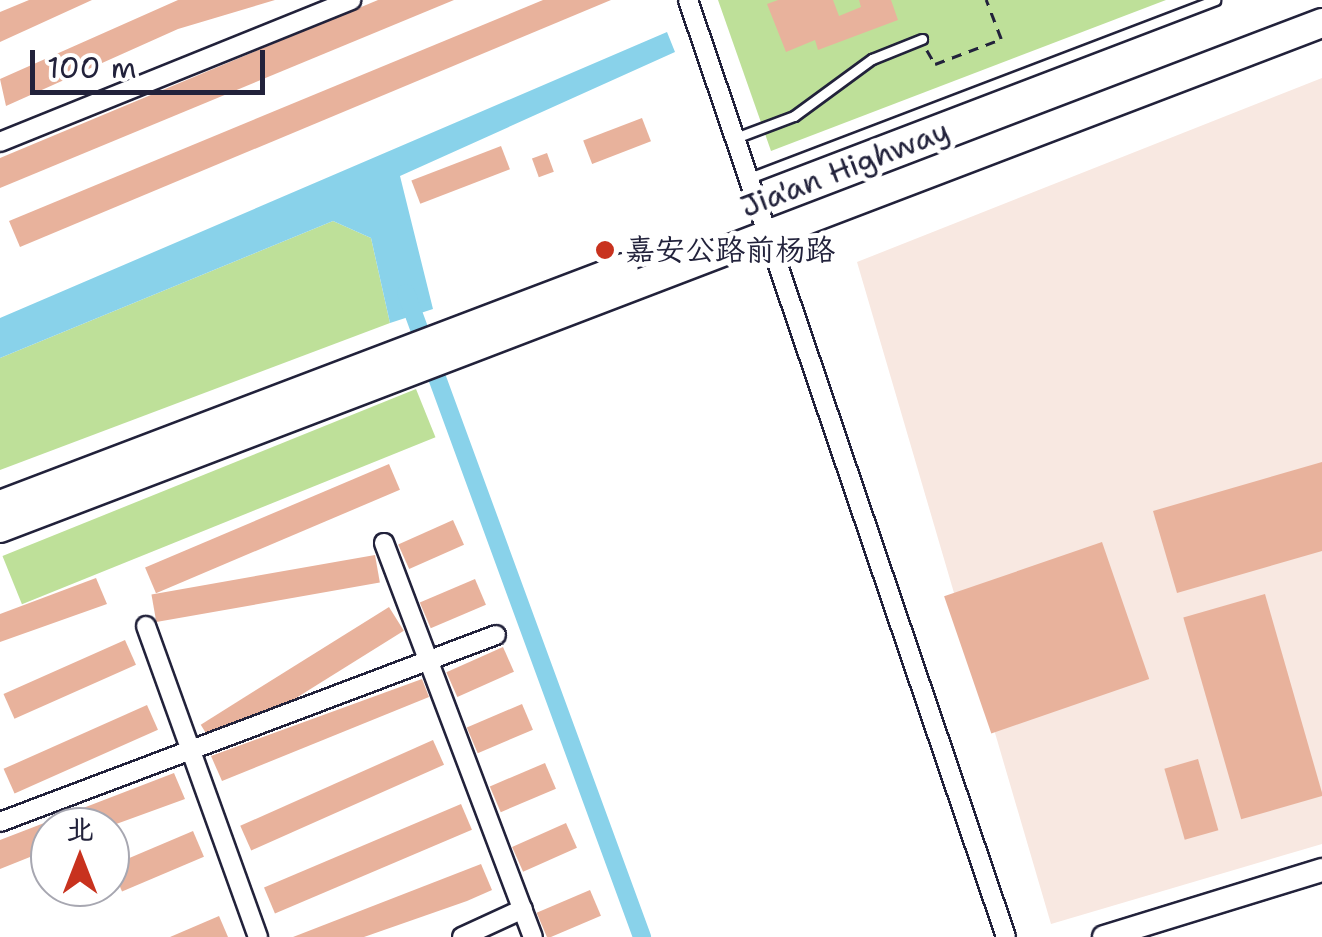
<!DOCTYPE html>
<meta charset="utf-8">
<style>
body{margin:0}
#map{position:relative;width:1322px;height:937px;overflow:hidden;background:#fff;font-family:"Shantell Sans","LXGW WenKai TC",sans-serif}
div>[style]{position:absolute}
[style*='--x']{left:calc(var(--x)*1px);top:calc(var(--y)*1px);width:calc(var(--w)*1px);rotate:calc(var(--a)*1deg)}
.built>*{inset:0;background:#f8e8e1}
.green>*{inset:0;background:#bee099;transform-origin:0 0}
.water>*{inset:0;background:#89d2ea}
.canal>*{height:18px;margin:-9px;padding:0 9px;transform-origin:9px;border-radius:9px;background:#89d2ea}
.building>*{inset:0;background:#e8b29c;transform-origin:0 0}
.path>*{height:2.5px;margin-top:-1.25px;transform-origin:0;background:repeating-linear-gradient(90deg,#22223b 0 10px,transparent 0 18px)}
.roads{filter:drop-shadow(2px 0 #22223b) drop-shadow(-2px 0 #22223b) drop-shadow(0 2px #22223b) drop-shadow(0 -2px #22223b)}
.service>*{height:9px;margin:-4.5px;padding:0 4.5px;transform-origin:4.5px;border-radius:4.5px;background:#fff}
.minor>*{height:18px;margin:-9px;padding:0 9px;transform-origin:9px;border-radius:9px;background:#fff}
.tertiary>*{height:22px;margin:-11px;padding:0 11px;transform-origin:11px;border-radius:11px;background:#fff}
.primary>*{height:28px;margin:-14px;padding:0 14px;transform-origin:14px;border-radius:14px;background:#fff}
.dots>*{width:28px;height:28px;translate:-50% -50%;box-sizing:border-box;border:5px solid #fff;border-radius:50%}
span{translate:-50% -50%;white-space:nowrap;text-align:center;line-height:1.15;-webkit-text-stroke:10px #fff;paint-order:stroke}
.street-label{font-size:30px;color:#22223b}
.poi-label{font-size:30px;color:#22223b}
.left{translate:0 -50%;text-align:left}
.north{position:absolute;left:30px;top:807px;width:100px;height:100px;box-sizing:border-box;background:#fff;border:2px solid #a7a7b1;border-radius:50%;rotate:0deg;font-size:28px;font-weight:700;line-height:40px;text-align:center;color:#22223b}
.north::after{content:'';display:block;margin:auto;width:35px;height:45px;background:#c8321e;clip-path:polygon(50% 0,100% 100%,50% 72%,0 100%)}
.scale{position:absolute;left:30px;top:50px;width:235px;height:45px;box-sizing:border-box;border:5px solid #22223b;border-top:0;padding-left:12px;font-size:30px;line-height:35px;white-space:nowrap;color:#22223b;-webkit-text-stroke:8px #fff;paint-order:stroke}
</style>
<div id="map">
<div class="built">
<div style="clip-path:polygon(1322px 78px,1322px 844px,1051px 924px,857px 262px)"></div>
</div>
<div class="green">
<div style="clip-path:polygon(718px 0,1166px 0,771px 151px)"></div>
<div style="clip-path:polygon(333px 221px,371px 238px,390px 323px,0 470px,0 358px)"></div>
<div style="left:416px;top:389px;width:52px;height:446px;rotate:68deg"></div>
</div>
<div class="water">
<div style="clip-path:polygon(667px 32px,675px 52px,400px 176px,433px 309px,390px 323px,371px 238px,333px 221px,0 358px,0 318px)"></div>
</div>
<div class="canal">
<div style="--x:406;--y:293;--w:686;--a:69.87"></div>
</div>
<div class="building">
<div style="clip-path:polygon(29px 0,92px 0,0 42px,0 12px)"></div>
<div style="clip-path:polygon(178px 0,275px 0,178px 29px,6px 106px,0 79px)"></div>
<div style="clip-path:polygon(378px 0,454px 0,0 188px,0 158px)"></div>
<div style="clip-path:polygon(543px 0,611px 0,20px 247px,9px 221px)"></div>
<div style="clip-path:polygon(778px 0,833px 0,839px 16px,861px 7px,859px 0,891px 0,898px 20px,818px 50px,815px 40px,786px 52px,767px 4px)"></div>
<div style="left:642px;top:118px;width:25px;height:63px;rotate:69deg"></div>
<div style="left:501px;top:146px;width:25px;height:96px;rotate:69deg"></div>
<div style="left:547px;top:153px;width:20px;height:16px;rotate:70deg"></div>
<div style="clip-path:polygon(1322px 462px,1322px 551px,1177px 593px,1153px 511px)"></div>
<div style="left:389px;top:464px;width:28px;height:265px;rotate:67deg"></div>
<div style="left:453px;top:520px;width:27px;height:60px;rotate:66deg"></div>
<div style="left:1102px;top:542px;width:145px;height:167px;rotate:71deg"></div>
<div style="left:375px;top:555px;width:28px;height:227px;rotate:80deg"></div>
<div style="clip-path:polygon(96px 578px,107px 604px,0 642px,0 614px)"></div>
<div style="left:475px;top:579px;width:28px;height:60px;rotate:67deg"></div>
<div style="left:1265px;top:594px;width:210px;height:85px;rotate:74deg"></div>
<div style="left:389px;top:607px;width:28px;height:222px;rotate:58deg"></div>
<div style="left:125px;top:640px;width:27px;height:133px;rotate:66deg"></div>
<div style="left:503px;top:647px;width:27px;height:62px;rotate:66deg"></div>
<div style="clip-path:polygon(422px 679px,429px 697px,222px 781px,211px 756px)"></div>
<div style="left:522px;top:704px;width:28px;height:60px;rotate:67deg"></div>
<div style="left:147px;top:705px;width:27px;height:157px;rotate:66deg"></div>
<div style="left:433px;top:740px;width:27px;height:211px;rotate:66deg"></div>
<div style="left:1198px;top:759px;width:74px;height:35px;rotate:74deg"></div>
<div style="left:545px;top:763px;width:28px;height:60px;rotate:67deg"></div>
<div style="clip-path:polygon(174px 773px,185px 799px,108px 827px,50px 827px,50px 849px,0 869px,0 840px)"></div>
<div style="left:461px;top:804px;width:28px;height:214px;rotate:67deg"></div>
<div style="left:566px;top:823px;width:27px;height:59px;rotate:66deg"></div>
<div style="left:193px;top:831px;width:28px;height:89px;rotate:67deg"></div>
<div style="clip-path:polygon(481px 864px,492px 890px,467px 901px,364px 937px,293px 937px)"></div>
<div style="left:590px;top:890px;width:28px;height:58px;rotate:67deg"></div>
<div style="clip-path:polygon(219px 916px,228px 937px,170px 937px)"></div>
</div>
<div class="path">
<div style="--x:927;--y:50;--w:16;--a:60"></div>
<div style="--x:935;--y:64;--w:71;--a:-20.7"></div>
<div style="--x:1001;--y:39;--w:42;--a:-111"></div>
</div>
<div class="roads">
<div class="service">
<div style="--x:738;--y:137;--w:60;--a:-20.6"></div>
<div style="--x:794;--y:116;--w:97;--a:-36.2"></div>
<div style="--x:872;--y:59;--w:54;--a:-21.8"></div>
<div style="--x:752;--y:177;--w:496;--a:-20.9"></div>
</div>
<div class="minor">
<div style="--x:688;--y:0;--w:989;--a:71.25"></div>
<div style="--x:0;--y:142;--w:379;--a:-22"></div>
<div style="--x:384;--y:543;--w:421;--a:69.3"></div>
<div style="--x:146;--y:626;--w:331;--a:70.2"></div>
<div style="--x:0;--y:822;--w:530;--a:-20.66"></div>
<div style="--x:462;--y:937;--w:67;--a:-24.7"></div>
</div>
<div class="tertiary">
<div style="--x:1104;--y:937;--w:228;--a:-17.1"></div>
</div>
<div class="primary">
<div style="--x:0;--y:505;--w:667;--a:-20.8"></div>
<div style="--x:0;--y:528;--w:1415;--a:-20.91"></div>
</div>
</div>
<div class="dots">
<div style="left:605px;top:250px;background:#c8321e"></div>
</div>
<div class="street-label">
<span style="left:845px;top:169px;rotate:-21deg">Jia'an Highway</span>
</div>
<div class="poi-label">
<span class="left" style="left:625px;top:250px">嘉安公路前杨路</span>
</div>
<div class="north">北</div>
<div class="scale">100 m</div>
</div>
